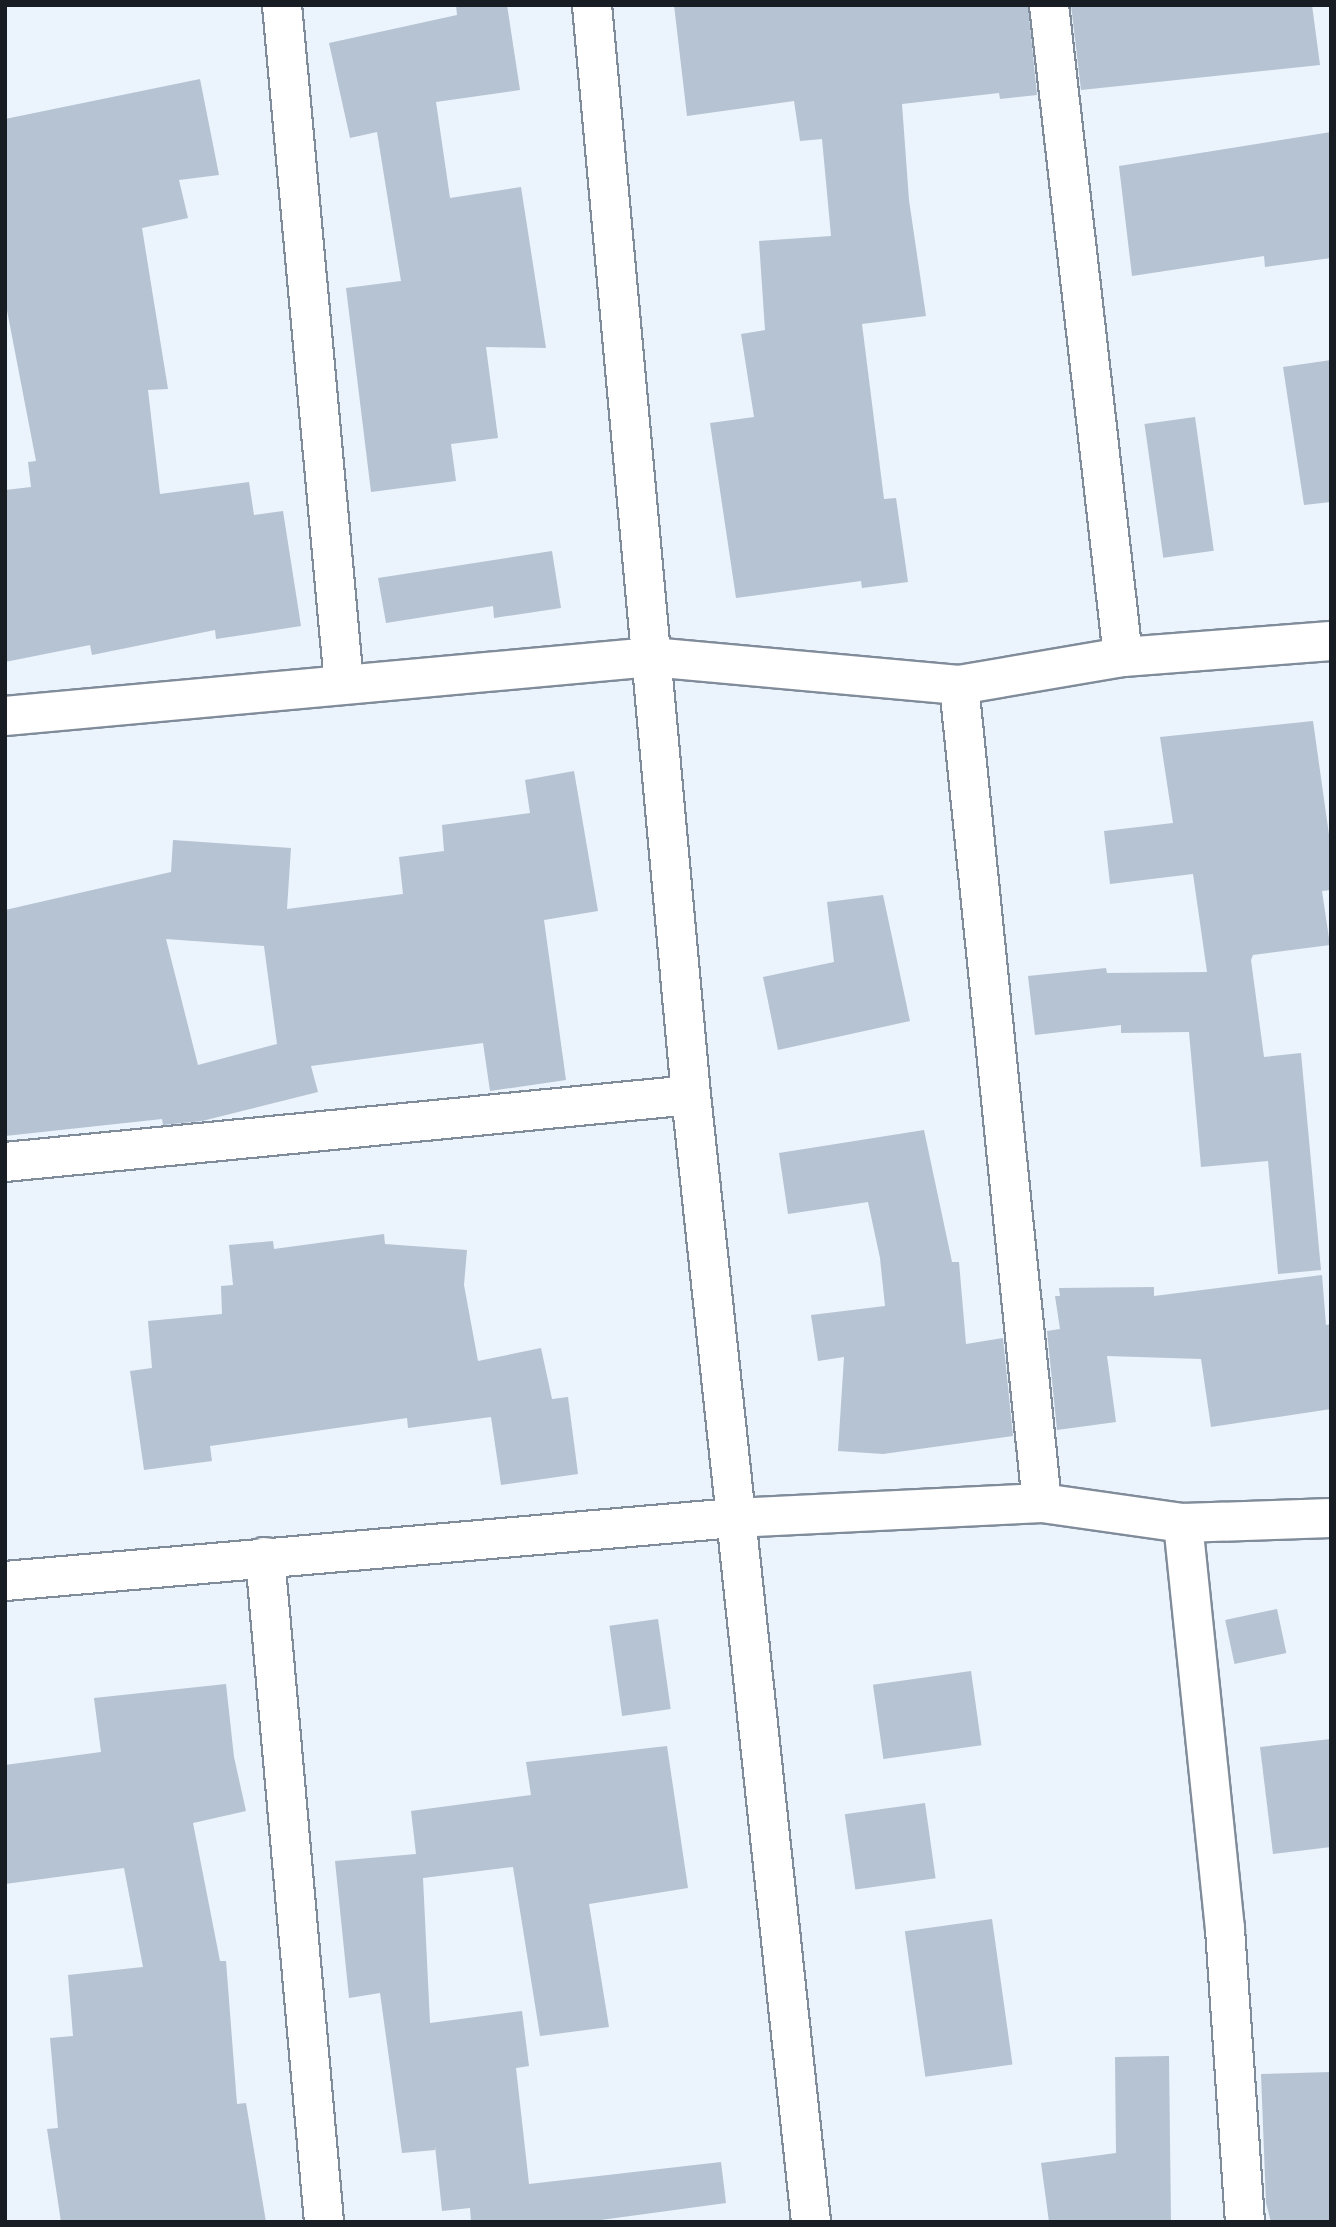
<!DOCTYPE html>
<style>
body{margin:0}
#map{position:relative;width:1336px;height:2227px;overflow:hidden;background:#ebf3fd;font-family:"IBM Plex Serif",serif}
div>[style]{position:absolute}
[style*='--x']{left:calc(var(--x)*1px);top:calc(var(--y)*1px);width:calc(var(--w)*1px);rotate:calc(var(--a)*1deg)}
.building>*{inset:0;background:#b6c3d2;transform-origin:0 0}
.roads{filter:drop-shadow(2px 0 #808c9a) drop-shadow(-2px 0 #808c9a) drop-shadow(0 2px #808c9a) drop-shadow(0 -2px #808c9a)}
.street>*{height:38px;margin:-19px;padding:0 19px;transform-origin:19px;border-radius:19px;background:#fff}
span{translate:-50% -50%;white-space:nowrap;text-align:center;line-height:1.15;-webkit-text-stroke:5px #fff;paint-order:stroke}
.frame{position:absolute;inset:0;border:7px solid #181d23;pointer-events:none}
</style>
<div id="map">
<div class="building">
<div style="clip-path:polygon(456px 5px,507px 5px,520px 90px,436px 102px,450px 198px,521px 187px,546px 348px,486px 347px,498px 438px,451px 444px,456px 481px,371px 492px,346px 288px,401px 281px,377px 132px,350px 138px,329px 43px,457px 15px)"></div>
<div style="clip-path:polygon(674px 5px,1028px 5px,1037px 95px,1000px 99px,999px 93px,902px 104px,909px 200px,926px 316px,862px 324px,884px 499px,896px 498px,908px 582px,862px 588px,861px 581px,736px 598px,710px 423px,754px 417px,741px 334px,765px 330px,759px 241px,831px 236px,822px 139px,800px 141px,794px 101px,687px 116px)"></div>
<div style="clip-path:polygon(1071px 5px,1312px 5px,1320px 65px,1081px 90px)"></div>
<div style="clip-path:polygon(200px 79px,219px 175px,179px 180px,188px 218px,142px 228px,168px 389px,148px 390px,160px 494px,249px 482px,254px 515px,283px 511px,301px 626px,216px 639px,215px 630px,92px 655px,90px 645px,5px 662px,5px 490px,31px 487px,28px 462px,36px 461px,5px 300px,5px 119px)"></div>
<div style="clip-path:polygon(1331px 132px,1331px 258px,1265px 267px,1264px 256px,1132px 276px,1119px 166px)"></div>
<div style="clip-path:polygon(1331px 360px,1331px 502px,1304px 505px,1283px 367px)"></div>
<div style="left:1195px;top:417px;width:135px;height:51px;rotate:82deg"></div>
<div style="clip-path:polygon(552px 551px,561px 608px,494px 618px,493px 606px,386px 623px,378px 578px)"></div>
<div style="clip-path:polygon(1313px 721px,1331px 849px,1331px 890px,1322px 891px,1330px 945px,1253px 955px,1251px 960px,1264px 1057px,1301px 1053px,1321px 1270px,1278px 1274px,1268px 1161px,1201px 1167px,1189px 1032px,1121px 1033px,1121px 1025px,1035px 1035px,1028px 976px,1106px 968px,1107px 973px,1207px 972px,1193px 874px,1110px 884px,1104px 831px,1173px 823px,1160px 737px)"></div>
<div style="clip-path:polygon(evenodd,574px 771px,598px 911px,544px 920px,566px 1080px,490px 1091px,483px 1043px,311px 1066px,318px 1092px,202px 1121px,163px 1125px,162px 1119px,5px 1136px,5px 910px,171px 872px,173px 840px,291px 848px,287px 909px,403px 894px,399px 857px,444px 851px,442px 825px,530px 813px,525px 780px,574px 771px,166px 939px,264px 946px,277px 1044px,198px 1065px,166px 939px)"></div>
<div style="clip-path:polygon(883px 895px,910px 1021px,778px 1050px,763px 977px,834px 962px,827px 902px)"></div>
<div style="clip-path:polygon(924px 1130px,952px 1262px,959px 1262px,966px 1344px,1003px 1338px,1013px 1436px,883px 1454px,838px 1451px,844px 1357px,818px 1361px,811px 1315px,885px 1306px,880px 1258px,868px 1202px,788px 1214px,779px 1153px)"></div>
<div style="clip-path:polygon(384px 1234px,385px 1244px,467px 1250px,464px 1285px,478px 1361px,541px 1348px,552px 1399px,568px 1397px,578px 1474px,501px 1485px,491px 1417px,408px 1428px,407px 1418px,210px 1446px,212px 1461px,144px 1470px,130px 1371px,152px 1368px,148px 1321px,222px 1314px,221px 1286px,233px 1285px,229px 1245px,273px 1241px,274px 1249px)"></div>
<div style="clip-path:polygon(1322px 1275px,1326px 1325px,1331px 1324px,1331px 1409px,1211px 1427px,1201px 1359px,1107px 1356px,1116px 1422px,1057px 1430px,1047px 1331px,1060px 1329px,1055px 1296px,1060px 1296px,1059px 1288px,1154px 1287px,1154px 1296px)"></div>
<div style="left:1277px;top:1609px;width:45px;height:53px;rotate:78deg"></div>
<div style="left:658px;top:1619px;width:91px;height:49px;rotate:82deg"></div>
<div style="left:971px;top:1671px;width:75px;height:99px;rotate:82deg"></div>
<div style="clip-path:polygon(226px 1684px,234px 1757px,246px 1811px,193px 1823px,220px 1961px,226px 1961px,237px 2104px,246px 2103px,266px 2222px,61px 2222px,47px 2129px,58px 2128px,50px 2038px,73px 2036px,68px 1975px,143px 1967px,124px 1868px,5px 1884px,5px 1765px,101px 1752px,94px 1698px)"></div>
<div style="clip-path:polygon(1331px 1739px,1331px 1847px,1273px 1854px,1260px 1747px)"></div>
<div style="clip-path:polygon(667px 1746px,688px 1888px,589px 1904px,609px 2027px,540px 2036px,513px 1867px,423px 1878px,430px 2023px,522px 2011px,529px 2066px,516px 2068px,529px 2184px,721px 2162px,726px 2203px,586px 2222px,471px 2222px,470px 2208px,442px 2211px,435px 2146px,435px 2150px,402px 2153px,380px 1993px,349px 1998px,335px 1861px,416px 1854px,411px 1811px,531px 1795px,526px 1762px)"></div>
<div style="left:925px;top:1803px;width:76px;height:81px;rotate:82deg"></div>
<div style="left:992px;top:1919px;width:147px;height:88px;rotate:82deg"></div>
<div style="clip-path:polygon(1169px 2056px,1171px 2222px,1049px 2222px,1041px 2163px,1116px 2153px,1115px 2057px)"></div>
<div style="clip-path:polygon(1331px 2072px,1331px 2222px,1271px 2222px,1266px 2203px,1261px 2074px)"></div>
</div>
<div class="roads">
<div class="street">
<div style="--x:282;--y:5;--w:681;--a:84.78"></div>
<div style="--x:592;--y:5;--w:1094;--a:84.81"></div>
<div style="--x:691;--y:1095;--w:1133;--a:83.92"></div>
<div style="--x:1049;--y:5;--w:656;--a:83.52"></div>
<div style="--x:959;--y:685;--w:822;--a:84.21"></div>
<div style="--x:5;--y:716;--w:649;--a:-5.22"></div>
<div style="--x:651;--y:657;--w:309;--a:5.2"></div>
<div style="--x:959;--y:685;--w:166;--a:-9.7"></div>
<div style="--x:1123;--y:657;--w:209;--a:-4.4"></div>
<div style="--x:5;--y:1162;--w:689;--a:-5.58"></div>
<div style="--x:1183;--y:1523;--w:408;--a:84.1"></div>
<div style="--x:1225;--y:1929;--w:294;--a:86.1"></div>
<div style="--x:265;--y:1557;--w:668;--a:84.93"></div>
<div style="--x:5;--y:1581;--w:732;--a:-4.94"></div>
<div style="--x:734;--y:1518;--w:308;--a:-2.8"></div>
<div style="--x:1042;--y:1503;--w:142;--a:8.1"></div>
<div style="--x:1183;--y:1523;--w:148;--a:-1.9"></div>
</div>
</div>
<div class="frame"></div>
</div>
